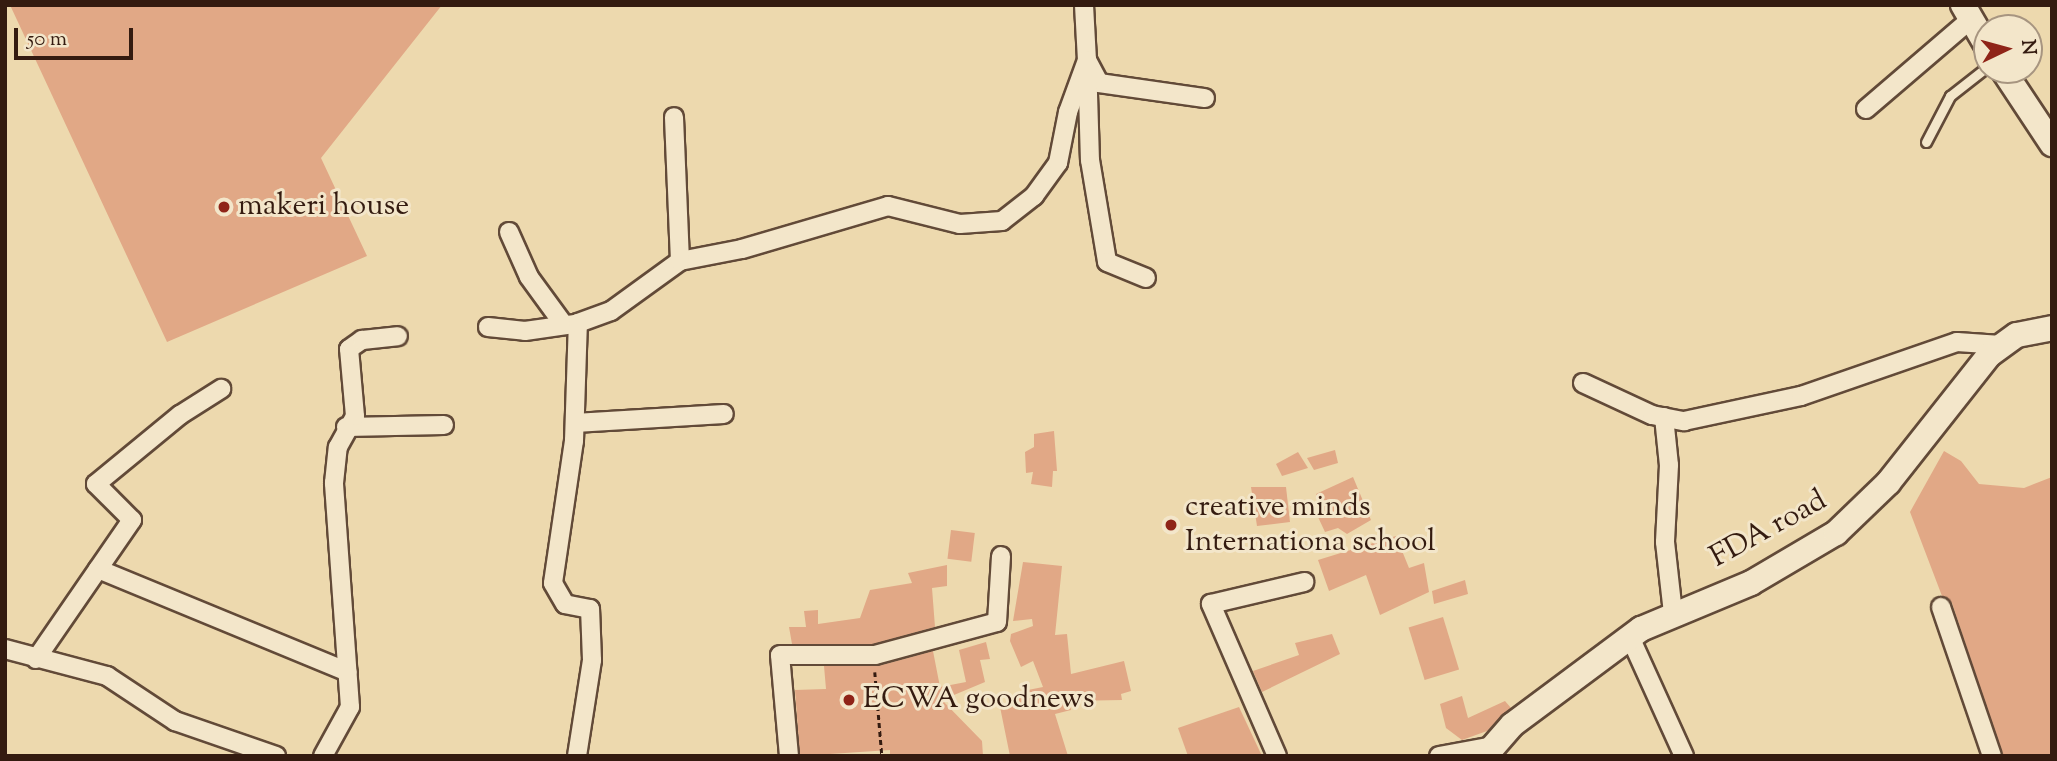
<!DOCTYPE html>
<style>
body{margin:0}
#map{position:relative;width:2057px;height:761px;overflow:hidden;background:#edd9ae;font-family:"Sorts Mill Goudy",serif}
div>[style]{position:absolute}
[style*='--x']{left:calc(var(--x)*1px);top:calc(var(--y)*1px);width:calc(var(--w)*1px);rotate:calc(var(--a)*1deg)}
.building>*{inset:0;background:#e1a886;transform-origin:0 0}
.path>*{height:2.5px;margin-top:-1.25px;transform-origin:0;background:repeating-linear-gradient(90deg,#341b10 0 5px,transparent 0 8.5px)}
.roads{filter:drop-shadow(2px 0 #624a38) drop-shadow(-2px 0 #624a38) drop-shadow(0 2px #624a38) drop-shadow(0 -2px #624a38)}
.lane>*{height:9px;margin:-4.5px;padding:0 4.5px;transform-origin:4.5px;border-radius:4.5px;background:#f3e6ca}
.street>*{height:18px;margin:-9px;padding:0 9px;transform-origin:9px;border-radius:9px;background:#f3e6ca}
.secondary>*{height:24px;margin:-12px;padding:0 12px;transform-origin:12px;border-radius:12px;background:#f3e6ca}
.dots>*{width:19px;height:19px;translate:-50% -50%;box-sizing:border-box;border:4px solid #f3e6ca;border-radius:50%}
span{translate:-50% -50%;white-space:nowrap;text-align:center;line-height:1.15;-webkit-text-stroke:6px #f3e6ca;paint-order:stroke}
.poi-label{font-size:30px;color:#341b10}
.left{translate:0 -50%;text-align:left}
.street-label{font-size:30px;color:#341b10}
.frame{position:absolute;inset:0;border:7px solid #341b10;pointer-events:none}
.north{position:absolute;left:1973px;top:14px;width:70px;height:70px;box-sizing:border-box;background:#f3e6ca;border:2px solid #a79580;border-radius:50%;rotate:85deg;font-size:19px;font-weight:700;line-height:28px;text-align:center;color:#341b10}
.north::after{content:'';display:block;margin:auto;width:24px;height:32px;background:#8f2418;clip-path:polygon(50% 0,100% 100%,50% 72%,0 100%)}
.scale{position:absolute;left:14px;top:28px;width:119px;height:32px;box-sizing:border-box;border:4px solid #341b10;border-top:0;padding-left:9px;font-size:21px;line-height:24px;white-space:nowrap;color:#341b10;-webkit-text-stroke:5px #f3e6ca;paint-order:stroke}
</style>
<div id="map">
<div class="building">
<div style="clip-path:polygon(10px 5px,442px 5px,321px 158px,367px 256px,167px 342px)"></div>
<div style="clip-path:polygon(1054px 431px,1057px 471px,1053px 471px,1052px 487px,1031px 484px,1033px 472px,1026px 473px,1025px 452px,1034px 447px,1034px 434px)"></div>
<div style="clip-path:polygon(1335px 450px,1338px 463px,1314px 470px,1307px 458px)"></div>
<div style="clip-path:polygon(1944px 451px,1961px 461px,1979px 484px,2024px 488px,2052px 477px,2052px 756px,2003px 756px,1952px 603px,1942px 596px,1910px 512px)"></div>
<div style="clip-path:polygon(1298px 452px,1308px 468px,1282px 476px,1276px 464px)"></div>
<div style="clip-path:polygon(1353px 477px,1371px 520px,1347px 534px,1338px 528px,1325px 532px,1318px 517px,1325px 512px,1316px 494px)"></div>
<div style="clip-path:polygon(1251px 487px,1286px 487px,1290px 522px,1257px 526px)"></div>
<div style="left:951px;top:530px;width:24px;height:29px;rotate:7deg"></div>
<div style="clip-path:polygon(1396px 536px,1409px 568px,1424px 563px,1429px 592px,1380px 615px,1366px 575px,1329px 591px,1318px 560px)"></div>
<div style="clip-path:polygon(1023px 562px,1062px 566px,1055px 635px,1067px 634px,1071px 674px,1124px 661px,1131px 691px,1121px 694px,1122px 700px,1069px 701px,1071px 710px,1055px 714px,1068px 756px,1010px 756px,1000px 707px,1024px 695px,1023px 691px,1043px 687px,1033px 661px,1021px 667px,1010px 641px,1011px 634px,1033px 626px,1032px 619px,1013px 621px)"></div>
<div style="clip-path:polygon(947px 565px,947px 586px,932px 588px,935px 627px,873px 644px,792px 644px,789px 627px,806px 627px,804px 611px,818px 610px,818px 624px,860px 618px,870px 590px,912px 583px,908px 573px)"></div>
<div style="clip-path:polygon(1465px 580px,1468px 594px,1434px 604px,1432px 591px)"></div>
<div style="left:1443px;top:617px;width:55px;height:36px;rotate:73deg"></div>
<div style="clip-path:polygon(1332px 634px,1340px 654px,1262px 692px,1253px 671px,1299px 655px,1295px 643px)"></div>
<div style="clip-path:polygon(986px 642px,990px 659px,980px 660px,985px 682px,942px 700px,982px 741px,983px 756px,890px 756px,890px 750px,800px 756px,795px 690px,826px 689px,824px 666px,878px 666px,933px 651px,940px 687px,966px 682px,959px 650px)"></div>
<div style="clip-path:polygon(1462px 696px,1468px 718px,1505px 701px,1511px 708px,1487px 731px,1462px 740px,1446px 728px,1440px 704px)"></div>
<div style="clip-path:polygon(1239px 707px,1262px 756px,1188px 756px,1178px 728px)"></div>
</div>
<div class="path">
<div style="--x:875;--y:672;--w:84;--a:85.2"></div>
</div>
<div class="roads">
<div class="lane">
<div style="--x:1926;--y:142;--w:52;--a:-62.4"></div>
<div style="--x:1950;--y:96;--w:47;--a:-38.1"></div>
</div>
<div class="street">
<div style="--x:1084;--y:5;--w:55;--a:86.9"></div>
<div style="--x:1087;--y:60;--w:26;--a:62"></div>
<div style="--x:1099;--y:83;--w:107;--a:8.1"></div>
<div style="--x:1866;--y:109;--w:137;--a:-40.6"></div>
<div style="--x:509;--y:232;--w:49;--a:66"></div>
<div style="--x:529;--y:277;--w:59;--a:53.9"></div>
<div style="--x:680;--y:261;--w:63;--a:-11"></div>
<div style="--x:742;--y:249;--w:152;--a:-16.4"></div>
<div style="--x:888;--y:206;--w:74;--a:14"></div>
<div style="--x:960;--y:224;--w:42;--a:-4.1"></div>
<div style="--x:1002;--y:221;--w:41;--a:-38"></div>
<div style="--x:1034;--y:196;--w:41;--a:-54"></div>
<div style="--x:1058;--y:163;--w:52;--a:-78.9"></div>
<div style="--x:1068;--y:112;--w:55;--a:-69.9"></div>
<div style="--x:1087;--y:60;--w:100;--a:88.3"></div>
<div style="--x:1090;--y:160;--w:103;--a:80.5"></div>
<div style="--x:1107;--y:262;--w:42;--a:22.3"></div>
<div style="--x:488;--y:327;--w:37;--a:6"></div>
<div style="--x:525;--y:331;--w:49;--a:-8.1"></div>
<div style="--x:1583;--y:383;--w:76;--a:24.9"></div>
<div style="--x:1652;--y:415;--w:33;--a:11"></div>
<div style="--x:1684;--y:421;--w:120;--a:-12.1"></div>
<div style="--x:1801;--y:396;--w:165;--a:-19.1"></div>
<div style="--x:1957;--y:342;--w:44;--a:3.9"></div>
<div style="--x:1664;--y:417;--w:48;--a:84.1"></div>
<div style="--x:1669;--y:465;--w:77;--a:93"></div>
<div style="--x:1665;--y:542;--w:71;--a:83.6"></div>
<div style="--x:575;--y:423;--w:149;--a:-3.5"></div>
<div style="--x:346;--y:427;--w:98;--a:-1.2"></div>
<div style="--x:98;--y:569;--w:270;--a:22.4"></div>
<div style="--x:1941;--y:607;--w:157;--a:71.1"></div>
<div style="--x:1630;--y:637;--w:131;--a:65.6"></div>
<div style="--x:5;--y:649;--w:106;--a:14.8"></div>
<div style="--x:107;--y:676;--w:82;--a:33.5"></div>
<div style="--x:175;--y:721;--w:107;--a:19.1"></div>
<div style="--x:36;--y:659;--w:169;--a:-55.4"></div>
<div style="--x:132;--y:520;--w:51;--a:-135"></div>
<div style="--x:96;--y:484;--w:109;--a:-39.4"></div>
<div style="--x:180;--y:415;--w:49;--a:-32.4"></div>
<div style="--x:323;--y:756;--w:56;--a:-61.1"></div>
<div style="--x:350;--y:707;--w:225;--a:-94.1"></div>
<div style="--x:334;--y:483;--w:36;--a:-84"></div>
<div style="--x:338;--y:447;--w:35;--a:-61"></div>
<div style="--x:355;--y:416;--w:67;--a:-95.1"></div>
<div style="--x:349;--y:349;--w:16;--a:-35"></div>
<div style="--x:362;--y:340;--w:36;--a:-6"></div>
<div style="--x:577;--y:756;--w:97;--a:-81.1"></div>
<div style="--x:592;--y:660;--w:51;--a:-92.2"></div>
<div style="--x:590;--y:609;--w:25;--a:-169"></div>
<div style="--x:565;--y:604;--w:24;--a:-120"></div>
<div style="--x:553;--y:583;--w:144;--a:-81.6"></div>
<div style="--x:574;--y:441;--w:118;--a:-88.1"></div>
<div style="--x:578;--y:323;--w:35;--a:-20"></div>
<div style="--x:611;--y:311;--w:85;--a:-35.9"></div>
<div style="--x:680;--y:261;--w:144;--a:-92.4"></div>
<div style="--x:789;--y:756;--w:101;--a:-95.1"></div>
<div style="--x:780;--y:655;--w:95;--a:0"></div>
<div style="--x:875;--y:655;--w:126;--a:-15.1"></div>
<div style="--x:997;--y:622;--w:66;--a:-86.5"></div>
<div style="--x:1277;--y:756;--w:166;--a:-113.5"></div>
<div style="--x:1211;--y:604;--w:96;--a:-13.3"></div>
<div style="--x:1439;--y:756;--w:55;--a:-10.5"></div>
</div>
<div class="secondary">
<div style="--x:1963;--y:5;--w:48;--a:59.7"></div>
<div style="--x:2003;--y:70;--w:89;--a:56.5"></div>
<div style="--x:1485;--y:756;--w:41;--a:-48.9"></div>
<div style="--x:1512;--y:725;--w:161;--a:-36.7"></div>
<div style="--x:1641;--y:629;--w:119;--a:-22.7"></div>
<div style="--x:1751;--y:583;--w:99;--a:-30.5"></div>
<div style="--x:1836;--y:533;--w:72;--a:-43.9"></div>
<div style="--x:1888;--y:483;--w:163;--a:-51.7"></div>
<div style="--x:1989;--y:355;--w:34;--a:-36"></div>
<div style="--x:2017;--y:335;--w:36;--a:-11"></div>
</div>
</div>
<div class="dots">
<div style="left:224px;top:207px;background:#8f2418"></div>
<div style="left:1171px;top:525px;background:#8f2418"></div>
<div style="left:849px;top:700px;background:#8f2418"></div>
</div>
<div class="poi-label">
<span class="left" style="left:238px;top:207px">makeri house</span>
<span class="left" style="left:1185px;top:525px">creative minds<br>Internationa school</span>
<span class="left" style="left:863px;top:700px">ECWA goodnews</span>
</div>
<div class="street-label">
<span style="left:1769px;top:530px;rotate:-29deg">FDA road</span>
</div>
<div class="frame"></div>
<div class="north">N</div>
<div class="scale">50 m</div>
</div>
